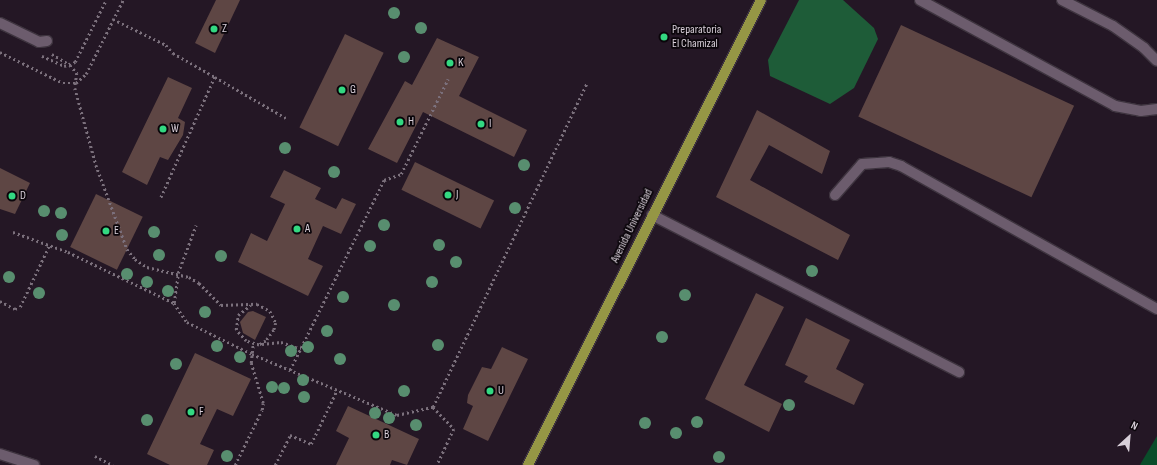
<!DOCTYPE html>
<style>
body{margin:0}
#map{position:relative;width:1157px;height:465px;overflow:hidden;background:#241725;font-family:"Sofia Sans Condensed",sans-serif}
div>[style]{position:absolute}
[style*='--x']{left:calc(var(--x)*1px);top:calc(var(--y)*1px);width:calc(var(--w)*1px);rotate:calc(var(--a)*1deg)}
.green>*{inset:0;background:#0a4d2a}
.forest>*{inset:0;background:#1e5c38}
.building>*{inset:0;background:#5e4644;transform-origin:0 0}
.path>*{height:2.5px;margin-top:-1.25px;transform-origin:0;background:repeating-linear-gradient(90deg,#7b707c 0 2px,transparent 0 5px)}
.roads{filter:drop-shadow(1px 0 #3e343f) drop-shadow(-1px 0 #3e343f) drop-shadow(0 1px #3e343f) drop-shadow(0 -1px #3e343f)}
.minor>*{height:10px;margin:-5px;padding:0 5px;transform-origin:5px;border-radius:5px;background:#6c5c6d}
.major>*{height:10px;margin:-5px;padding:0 5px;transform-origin:5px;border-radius:5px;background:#959645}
.trees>*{width:12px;height:12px;margin:-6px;border-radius:50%;background:#588e6f}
.dots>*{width:11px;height:11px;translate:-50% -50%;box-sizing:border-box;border:2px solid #0a050a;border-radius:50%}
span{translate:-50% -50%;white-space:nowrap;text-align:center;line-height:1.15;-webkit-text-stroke:3.5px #0a050a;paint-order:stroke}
.poi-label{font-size:12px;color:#d8cfd9}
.left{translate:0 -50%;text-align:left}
.street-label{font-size:12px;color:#d8cfd9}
.north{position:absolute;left:1109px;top:417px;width:40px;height:40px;-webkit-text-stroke:3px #0a050a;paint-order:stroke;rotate:26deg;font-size:11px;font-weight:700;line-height:16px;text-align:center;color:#d8cfd9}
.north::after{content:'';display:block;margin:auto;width:14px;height:18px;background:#d8cfd9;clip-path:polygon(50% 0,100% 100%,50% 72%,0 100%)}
</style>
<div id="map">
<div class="green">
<div style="clip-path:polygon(1157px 436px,1157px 465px,1140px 465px,1141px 463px)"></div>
</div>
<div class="forest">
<div style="clip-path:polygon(799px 0,843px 0,874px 28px,878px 39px,854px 88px,830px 104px,770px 76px,768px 60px)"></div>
</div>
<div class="building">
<div style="clip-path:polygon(216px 0,240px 0,215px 53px,195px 43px)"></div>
<div style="left:901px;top:25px;width:191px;height:101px;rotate:25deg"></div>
<div style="left:345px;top:34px;width:43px;height:104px;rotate:26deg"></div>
<div style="clip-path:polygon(437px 38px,479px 57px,459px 96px,527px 130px,514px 157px,423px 112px,397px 163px,368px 149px,405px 81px,412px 85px)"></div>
<div style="clip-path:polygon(168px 77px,192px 88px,178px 118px,185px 122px,183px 135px,168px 160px,160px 157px,147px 185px,122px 172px)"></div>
<div style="clip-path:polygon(757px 110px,830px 151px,822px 174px,769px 145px,750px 180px,850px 235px,838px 260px,716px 197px)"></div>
<div style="left:415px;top:162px;width:88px;height:31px;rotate:26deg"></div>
<div style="clip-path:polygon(0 168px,30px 183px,15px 214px,0 209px)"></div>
<div style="clip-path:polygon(284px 170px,321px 188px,315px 199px,336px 209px,342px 198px,356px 204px,341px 234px,323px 226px,308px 259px,323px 266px,308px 296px,238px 262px,251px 233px,267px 241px,285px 204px,270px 197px)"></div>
<div style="left:96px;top:194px;width:52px;height:59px;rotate:26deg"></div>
<div style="clip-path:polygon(756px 293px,784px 307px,744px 385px,782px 404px,769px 432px,705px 399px)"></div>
<div style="clip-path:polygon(253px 311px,266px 317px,255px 340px,243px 333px,240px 322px,248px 312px)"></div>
<div style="clip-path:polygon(806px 318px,850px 340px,836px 369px,864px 384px,854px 405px,804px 382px,808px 376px,785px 365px)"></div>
<div style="clip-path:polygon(502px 347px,528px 359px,488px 441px,463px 429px,473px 406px,467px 403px,468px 395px,482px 367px,491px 369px)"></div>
<div style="clip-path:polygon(195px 353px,251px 379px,233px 416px,217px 409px,200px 444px,214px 450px,207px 465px,170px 465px,147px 454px)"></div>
<div style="clip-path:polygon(348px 406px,419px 439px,407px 465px,392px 460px,390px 465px,336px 465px,349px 438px,336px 431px)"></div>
</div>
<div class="path">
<div style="--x:113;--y:19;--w:59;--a:26.1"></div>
<div style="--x:166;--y:45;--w:11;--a:49"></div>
<div style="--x:173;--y:53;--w:48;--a:29.7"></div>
<div style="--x:215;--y:77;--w:133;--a:114.1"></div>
<div style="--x:0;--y:52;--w:70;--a:26.2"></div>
<div style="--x:63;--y:83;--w:13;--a:0"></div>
<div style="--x:76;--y:83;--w:13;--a:-42"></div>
<div style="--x:86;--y:74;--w:83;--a:-63.4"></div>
<div style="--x:52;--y:54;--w:21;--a:31"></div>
<div style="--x:70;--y:65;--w:11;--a:49"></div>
<div style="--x:77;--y:73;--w:15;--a:98"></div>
<div style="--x:75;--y:88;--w:80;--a:74.7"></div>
<div style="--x:96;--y:165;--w:90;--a:69.7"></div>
<div style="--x:127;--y:249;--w:13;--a:51"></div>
<div style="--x:135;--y:259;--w:14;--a:34"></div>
<div style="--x:147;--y:267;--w:43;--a:13.4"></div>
<div style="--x:189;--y:277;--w:12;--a:31"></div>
<div style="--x:199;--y:283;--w:31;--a:45"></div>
<div style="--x:221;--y:305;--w:36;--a:-2"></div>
<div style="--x:257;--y:304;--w:15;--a:28"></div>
<div style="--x:270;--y:311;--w:13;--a:63"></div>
<div style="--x:276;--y:323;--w:7;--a:106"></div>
<div style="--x:274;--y:330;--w:14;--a:126"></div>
<div style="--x:266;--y:341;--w:8;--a:150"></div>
<div style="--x:259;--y:345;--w:14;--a:-163"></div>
<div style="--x:246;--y:341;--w:15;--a:-132"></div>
<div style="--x:236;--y:330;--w:15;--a:-82"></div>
<div style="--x:238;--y:315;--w:16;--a:-38"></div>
<div style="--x:42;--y:56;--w:24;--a:24"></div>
<div style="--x:64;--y:66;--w:12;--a:-20"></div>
<div style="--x:75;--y:62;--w:69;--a:-63.4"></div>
<div style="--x:215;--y:77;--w:82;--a:30"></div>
<div style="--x:13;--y:232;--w:59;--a:20"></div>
<div style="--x:68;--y:252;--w:118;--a:25.7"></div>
<div style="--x:174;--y:303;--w:23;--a:56"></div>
<div style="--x:187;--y:322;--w:72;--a:26.2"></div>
<div style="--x:252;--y:354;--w:157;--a:22.8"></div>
<div style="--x:397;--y:415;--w:37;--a:-13"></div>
<div style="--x:433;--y:407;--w:359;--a:-64.6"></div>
<div style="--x:0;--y:301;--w:17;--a:28"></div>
<div style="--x:15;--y:309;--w:5;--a:-22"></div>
<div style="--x:20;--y:307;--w:68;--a:-64.6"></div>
<div style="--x:174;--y:303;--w:30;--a:-82"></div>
<div style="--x:178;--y:273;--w:51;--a:-69.4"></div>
<div style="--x:262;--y:344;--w:19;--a:-6"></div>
<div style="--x:281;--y:342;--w:21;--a:19"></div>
<div style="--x:290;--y:370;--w:212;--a:-63.7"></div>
<div style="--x:384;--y:180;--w:18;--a:-19"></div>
<div style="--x:401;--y:174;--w:106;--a:-63.7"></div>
<div style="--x:433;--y:407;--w:30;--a:46"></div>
<div style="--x:454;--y:429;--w:40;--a:115"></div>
<div style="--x:95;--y:456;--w:20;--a:27"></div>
<div style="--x:235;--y:465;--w:61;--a:-63.9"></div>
<div style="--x:262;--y:410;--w:7;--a:-82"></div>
<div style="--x:263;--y:403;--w:42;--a:-106.7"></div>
<div style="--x:251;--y:363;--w:19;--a:-84"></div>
<div style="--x:275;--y:465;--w:34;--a:-63"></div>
<div style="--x:290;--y:435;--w:23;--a:23"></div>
<div style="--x:311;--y:444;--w:60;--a:-64.3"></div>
</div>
<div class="roads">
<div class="minor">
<div style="--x:920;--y:0;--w:222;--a:28.5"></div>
<div style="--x:1115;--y:106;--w:26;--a:11"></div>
<div style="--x:1141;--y:111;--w:16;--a:-7"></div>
<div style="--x:1062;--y:0;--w:57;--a:27"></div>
<div style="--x:1113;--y:26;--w:38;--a:35"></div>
<div style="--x:1144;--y:48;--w:18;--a:45"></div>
<div style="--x:0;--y:23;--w:43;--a:26"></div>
<div style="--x:39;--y:42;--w:8;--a:-7"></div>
<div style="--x:835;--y:195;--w:41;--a:-48.9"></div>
<div style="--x:862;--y:164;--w:27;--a:-4"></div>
<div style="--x:889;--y:162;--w:13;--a:18"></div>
<div style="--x:901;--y:166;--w:293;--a:29.2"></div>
<div style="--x:652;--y:215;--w:345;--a:27.1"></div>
<div style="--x:0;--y:454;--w:36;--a:18"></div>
</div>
<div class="major">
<div style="--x:528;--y:465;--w:520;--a:-63.39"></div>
</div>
</div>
<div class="trees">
<div style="left:394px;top:13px"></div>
<div style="left:421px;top:28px"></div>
<div style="left:404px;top:57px"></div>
<div style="left:285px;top:148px"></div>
<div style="left:524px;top:165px"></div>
<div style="left:334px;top:172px"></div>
<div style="left:515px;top:208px"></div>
<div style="left:44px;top:211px"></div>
<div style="left:61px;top:213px"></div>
<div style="left:384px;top:225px"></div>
<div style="left:154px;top:232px"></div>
<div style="left:62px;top:235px"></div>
<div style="left:439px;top:245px"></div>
<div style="left:370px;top:246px"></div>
<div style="left:159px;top:255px"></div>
<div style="left:221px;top:256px"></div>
<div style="left:456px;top:262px"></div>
<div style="left:812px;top:271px"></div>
<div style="left:127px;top:274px"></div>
<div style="left:9px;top:277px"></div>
<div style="left:147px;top:282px"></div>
<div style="left:432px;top:282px"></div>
<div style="left:168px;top:291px"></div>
<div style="left:39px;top:293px"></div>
<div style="left:685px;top:295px"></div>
<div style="left:343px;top:297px"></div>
<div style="left:394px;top:305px"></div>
<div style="left:205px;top:312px"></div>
<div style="left:327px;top:331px"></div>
<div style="left:662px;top:337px"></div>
<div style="left:438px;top:345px"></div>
<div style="left:217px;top:346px"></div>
<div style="left:308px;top:347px"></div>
<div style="left:291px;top:351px"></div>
<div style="left:240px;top:357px"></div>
<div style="left:340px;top:359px"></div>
<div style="left:176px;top:364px"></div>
<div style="left:303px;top:380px"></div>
<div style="left:272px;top:387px"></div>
<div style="left:284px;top:388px"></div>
<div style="left:404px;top:391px"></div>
<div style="left:304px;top:397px"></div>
<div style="left:789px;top:405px"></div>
<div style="left:375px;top:413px"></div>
<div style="left:389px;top:418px"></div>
<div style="left:147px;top:420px"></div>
<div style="left:697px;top:422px"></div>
<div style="left:645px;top:423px"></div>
<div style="left:416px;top:425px"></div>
<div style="left:676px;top:433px"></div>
<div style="left:227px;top:456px"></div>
<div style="left:719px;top:457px"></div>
</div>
<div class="dots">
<div style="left:214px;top:29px;background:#33d881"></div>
<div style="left:664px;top:37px;background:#33d881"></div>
<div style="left:450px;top:63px;background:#33d881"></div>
<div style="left:342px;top:90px;background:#33d881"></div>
<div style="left:400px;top:122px;background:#33d881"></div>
<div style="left:481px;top:124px;background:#33d881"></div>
<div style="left:163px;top:129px;background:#33d881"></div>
<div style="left:448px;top:195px;background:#33d881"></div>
<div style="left:12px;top:196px;background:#33d881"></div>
<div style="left:297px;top:229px;background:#33d881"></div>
<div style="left:106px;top:231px;background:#33d881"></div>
<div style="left:490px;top:391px;background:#33d881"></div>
<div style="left:191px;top:412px;background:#33d881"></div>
<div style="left:376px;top:435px;background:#33d881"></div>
</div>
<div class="poi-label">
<span class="left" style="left:222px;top:29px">Z</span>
<span class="left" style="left:672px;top:37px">Preparatoria<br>El Chamizal</span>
<span class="left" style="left:458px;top:63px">K</span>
<span class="left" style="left:350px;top:90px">G</span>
<span class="left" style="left:408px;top:122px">H</span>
<span class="left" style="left:489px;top:124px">I</span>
<span class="left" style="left:171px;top:129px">W</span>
<span class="left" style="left:456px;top:195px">J</span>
<span class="left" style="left:20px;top:196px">D</span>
<span class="left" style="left:305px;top:229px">A</span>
<span class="left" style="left:114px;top:231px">E</span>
<span class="left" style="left:498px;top:391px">U</span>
<span class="left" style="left:199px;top:412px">F</span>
<span class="left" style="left:384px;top:435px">B</span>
</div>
<div class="street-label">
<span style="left:632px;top:226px;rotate:-64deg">Avenida Universidad</span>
</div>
<div class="north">N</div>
</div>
